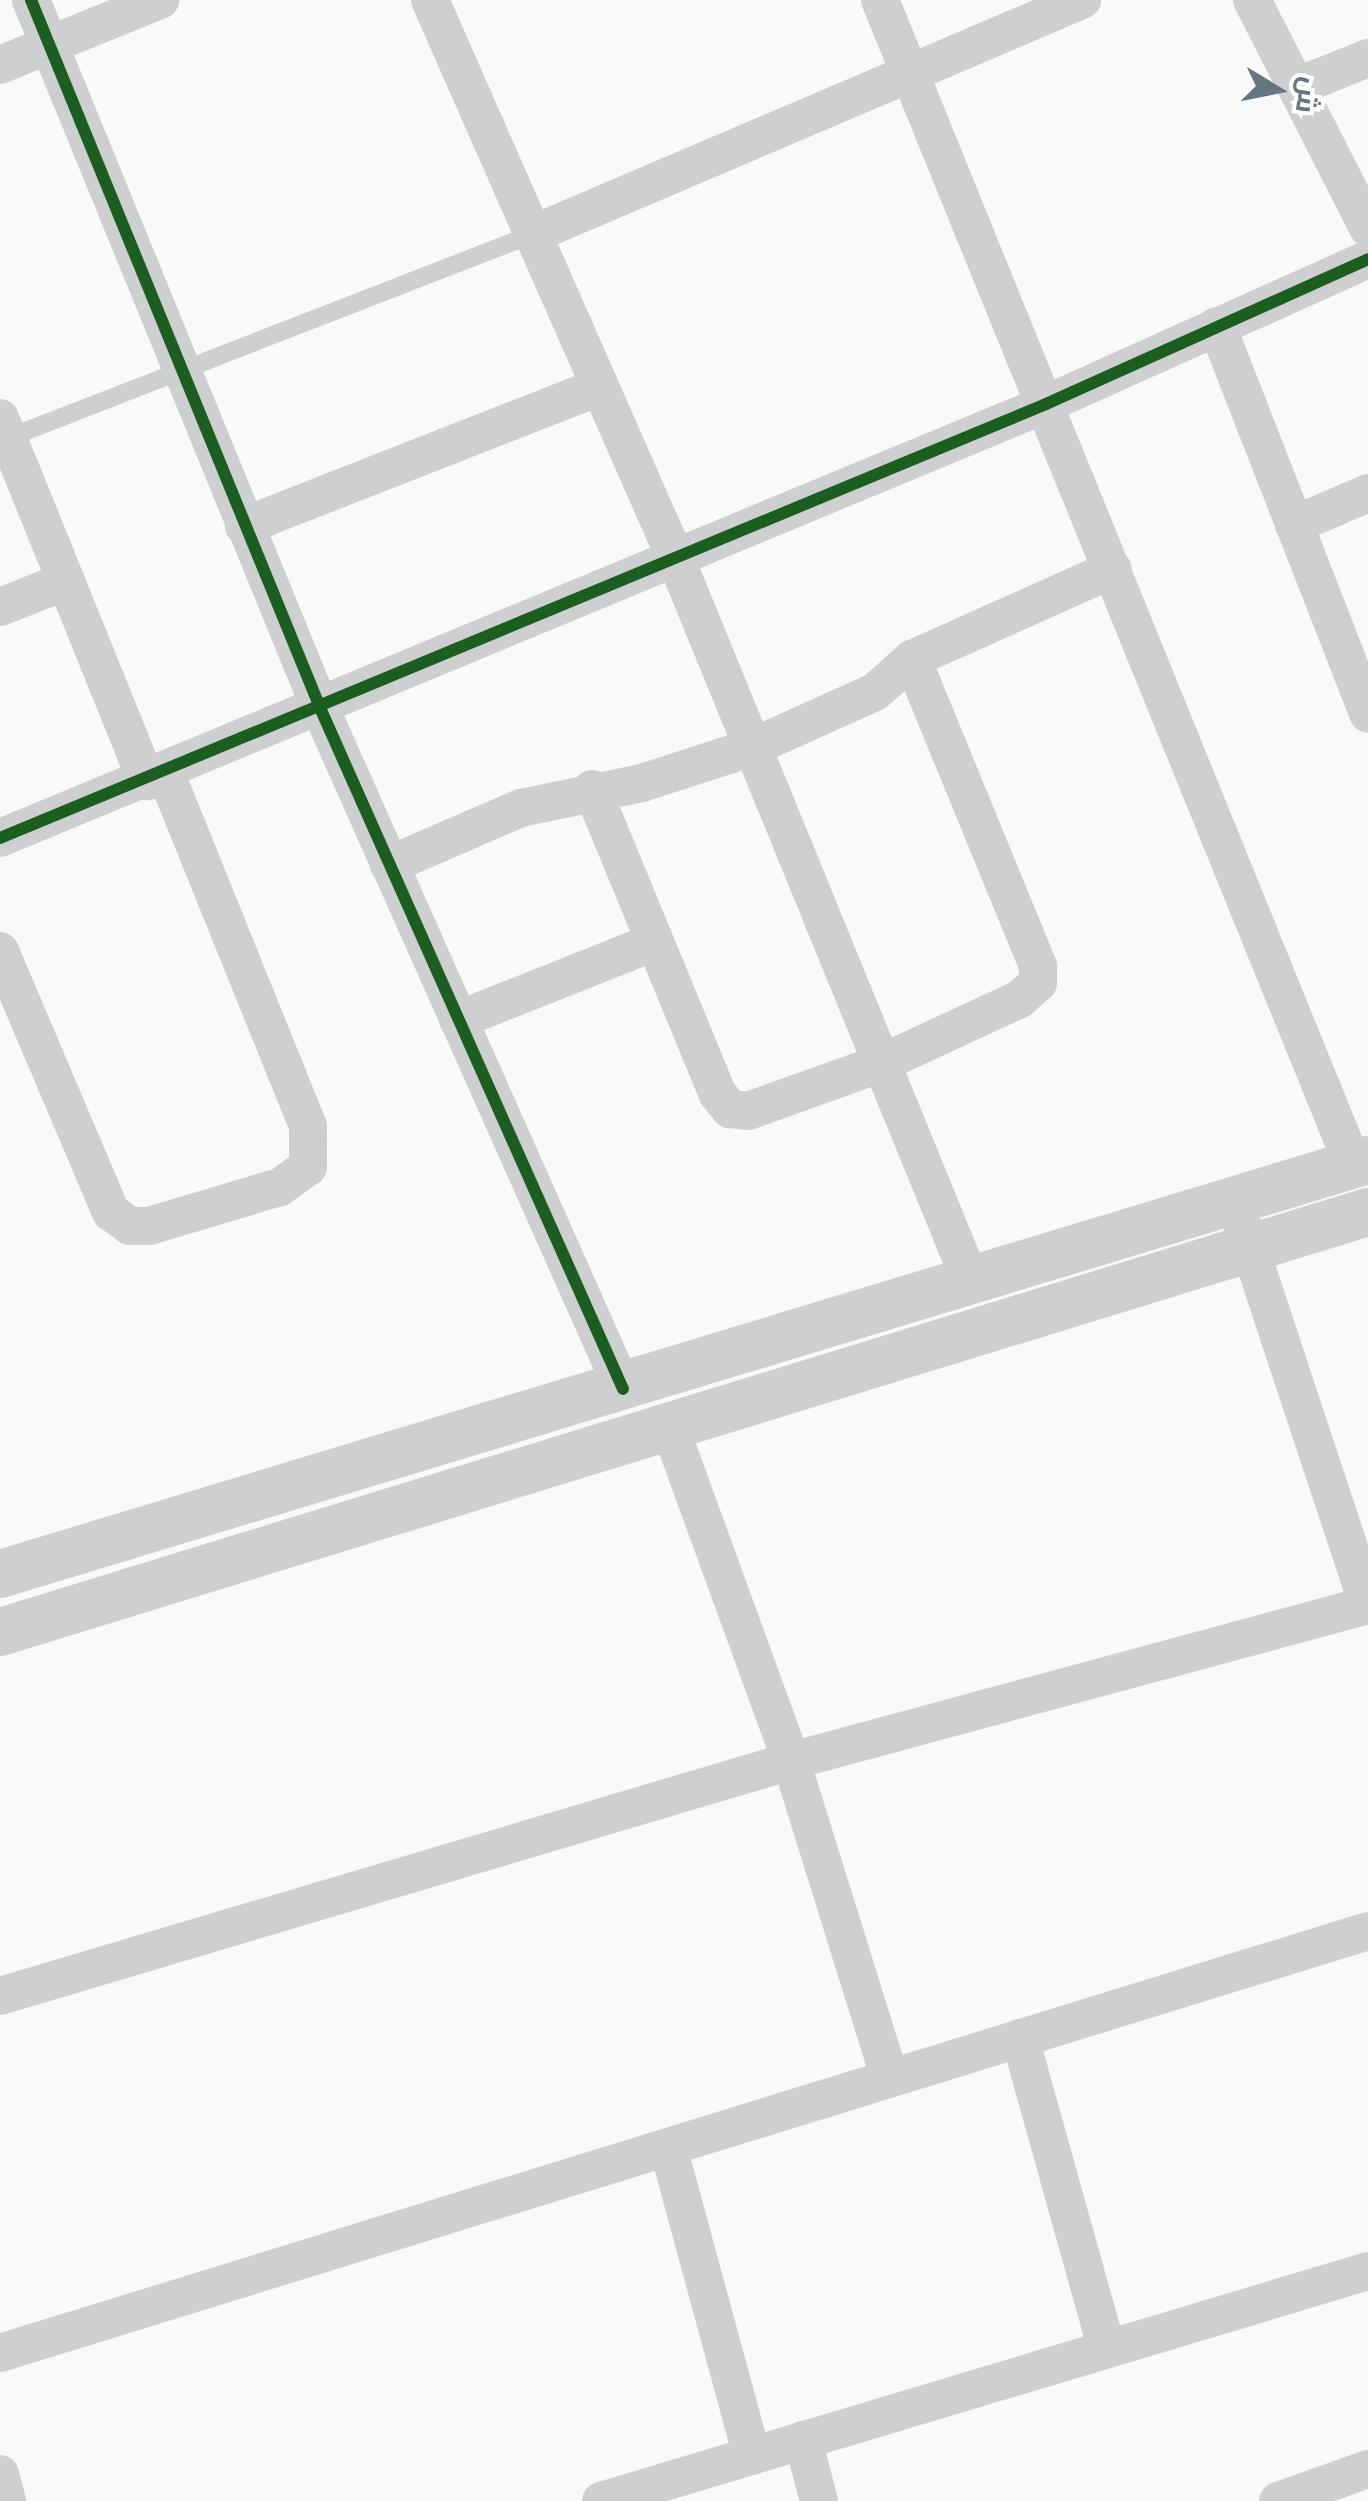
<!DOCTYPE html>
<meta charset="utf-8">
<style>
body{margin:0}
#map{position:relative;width:1368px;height:2501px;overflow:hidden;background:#f9f9f9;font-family:"Roboto Condensed",Cairo,sans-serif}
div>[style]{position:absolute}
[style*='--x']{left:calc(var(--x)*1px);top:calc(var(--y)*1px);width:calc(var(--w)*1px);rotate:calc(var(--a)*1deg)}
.service>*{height:18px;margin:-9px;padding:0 9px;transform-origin:9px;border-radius:9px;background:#cecfd0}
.minor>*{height:38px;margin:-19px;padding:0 19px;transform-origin:19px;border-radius:19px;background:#cecfd0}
.tertiary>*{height:48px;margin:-24px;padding:0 24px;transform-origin:24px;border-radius:24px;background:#cecfd0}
.cycleway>*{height:12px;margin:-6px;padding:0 6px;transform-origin:6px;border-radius:6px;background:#1b5e20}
span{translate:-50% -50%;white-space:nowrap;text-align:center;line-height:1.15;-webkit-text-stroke:10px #fff;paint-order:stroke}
.north{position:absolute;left:1228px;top:40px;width:100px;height:100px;-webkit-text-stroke:8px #fff;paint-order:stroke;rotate:100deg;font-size:28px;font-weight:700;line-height:40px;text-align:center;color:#657683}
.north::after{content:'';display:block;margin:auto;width:35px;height:45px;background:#657683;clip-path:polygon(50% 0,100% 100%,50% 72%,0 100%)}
</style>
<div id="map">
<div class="service">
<div style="--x:8;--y:438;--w:563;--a:-21.23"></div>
</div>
<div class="minor">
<div style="--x:31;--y:0;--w:767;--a:67.78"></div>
<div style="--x:321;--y:710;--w:743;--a:66.02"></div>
<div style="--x:430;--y:0;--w:609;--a:66.26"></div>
<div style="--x:675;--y:557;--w:778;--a:67.79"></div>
<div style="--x:880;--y:0;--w:1257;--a:67.9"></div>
<div style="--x:1252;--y:0;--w:256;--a:63"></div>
<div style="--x:0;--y:65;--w:173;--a:-22.1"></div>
<div style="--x:1296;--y:87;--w:78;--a:-21.9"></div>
<div style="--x:533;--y:234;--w:597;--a:-23.09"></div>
<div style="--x:1217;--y:326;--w:416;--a:68.7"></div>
<div style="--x:0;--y:418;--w:392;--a:68"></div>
<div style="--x:1294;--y:525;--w:81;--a:-23.4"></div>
<div style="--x:244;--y:526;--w:381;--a:-21.4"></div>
<div style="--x:0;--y:607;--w:71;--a:-21.5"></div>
<div style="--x:592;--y:789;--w:329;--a:67.6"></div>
<div style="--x:717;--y:1093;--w:21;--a:51"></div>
<div style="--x:730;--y:1109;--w:18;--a:6"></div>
<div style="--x:748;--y:1111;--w:142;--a:-19.7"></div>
<div style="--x:882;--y:1063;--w:152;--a:-24.9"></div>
<div style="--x:1020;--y:999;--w:24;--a:-42"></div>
<div style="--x:1038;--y:983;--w:17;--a:-90"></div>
<div style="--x:1038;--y:966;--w:332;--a:-112.3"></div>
<div style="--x:0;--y:838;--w:1132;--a:-22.53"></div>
<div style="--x:1046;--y:404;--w:353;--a:-24.2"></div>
<div style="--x:389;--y:865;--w:144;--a:-23.4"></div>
<div style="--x:521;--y:808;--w:124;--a:-11.7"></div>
<div style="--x:642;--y:783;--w:117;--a:-18"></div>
<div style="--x:753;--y:747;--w:134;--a:-24.3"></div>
<div style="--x:875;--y:692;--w:50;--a:-41.7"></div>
<div style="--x:912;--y:659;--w:220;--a:-24.1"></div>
<div style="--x:0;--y:951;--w:284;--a:67"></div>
<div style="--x:111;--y:1212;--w:24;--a:36"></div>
<div style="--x:130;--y:1226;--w:19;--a:0"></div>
<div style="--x:149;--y:1226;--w:137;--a:-16.6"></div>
<div style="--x:280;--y:1187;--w:34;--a:-36"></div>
<div style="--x:308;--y:1167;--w:41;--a:-90"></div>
<div style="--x:308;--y:1126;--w:380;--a:-112"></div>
<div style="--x:458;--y:1020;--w:211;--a:-21.7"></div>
<div style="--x:1242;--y:1224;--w:401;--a:71.7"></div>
<div style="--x:669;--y:1425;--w:357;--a:70"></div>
<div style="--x:791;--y:1761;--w:332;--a:72.7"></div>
<div style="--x:0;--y:1996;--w:825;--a:-16.55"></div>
<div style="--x:791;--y:1761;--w:598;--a:-15.13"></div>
<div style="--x:1020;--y:2038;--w:323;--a:74.4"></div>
<div style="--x:668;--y:2147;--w:320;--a:74.8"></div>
<div style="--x:0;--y:2353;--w:1432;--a:-17.14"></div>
<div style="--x:803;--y:2440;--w:63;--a:75.3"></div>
<div style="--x:0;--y:2474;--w:28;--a:75"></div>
<div style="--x:601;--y:2501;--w:801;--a:-16.69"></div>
<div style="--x:1278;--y:2501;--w:96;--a:-19.6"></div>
</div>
<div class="tertiary">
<div style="--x:0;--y:1574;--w:1429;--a:-16.84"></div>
<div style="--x:0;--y:1632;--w:1431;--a:-17.07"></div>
</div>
<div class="cycleway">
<div style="--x:31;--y:0;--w:767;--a:67.78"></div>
<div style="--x:321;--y:710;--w:743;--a:66.02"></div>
<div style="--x:0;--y:838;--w:1132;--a:-22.53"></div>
<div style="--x:1046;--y:404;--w:353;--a:-24.2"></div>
</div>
<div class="north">ش</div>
</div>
